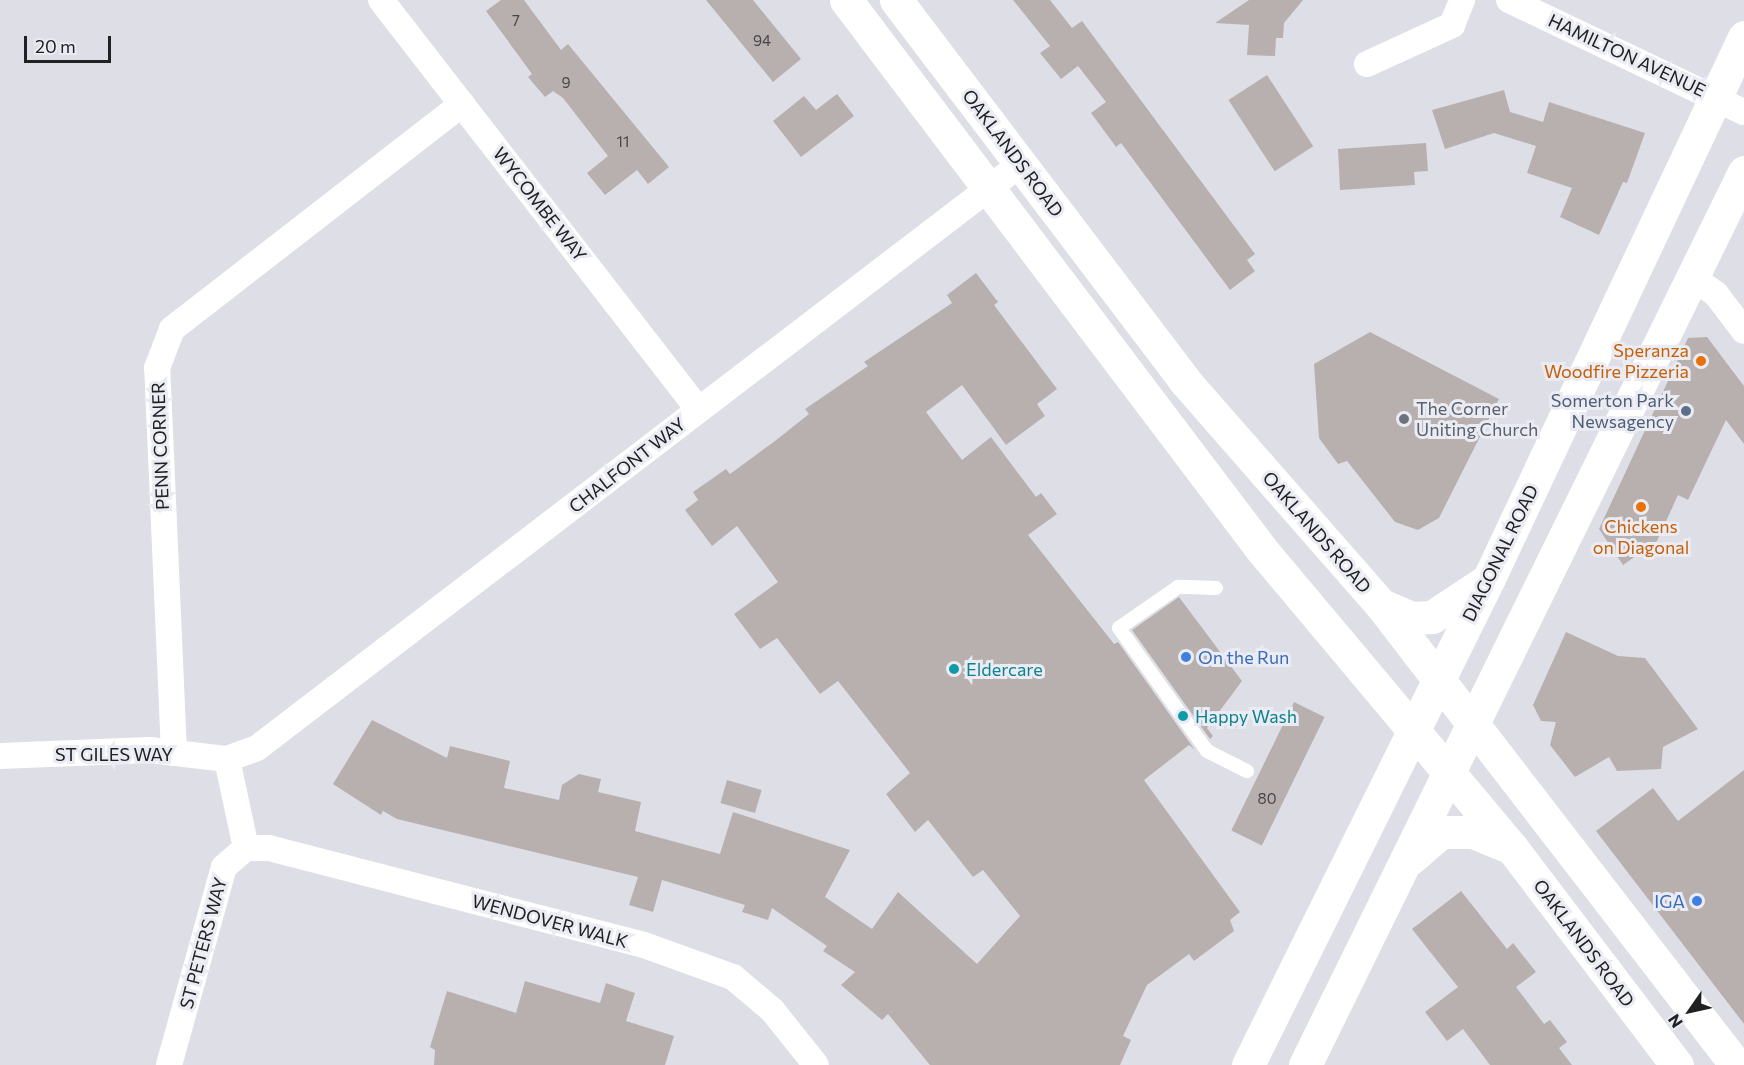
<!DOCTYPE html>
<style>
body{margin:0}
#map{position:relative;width:1744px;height:1065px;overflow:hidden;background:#dedfe6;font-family:Commissioner,sans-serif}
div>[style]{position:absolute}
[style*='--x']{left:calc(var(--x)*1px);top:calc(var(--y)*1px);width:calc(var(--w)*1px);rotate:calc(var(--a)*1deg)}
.building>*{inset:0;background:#b8b0af;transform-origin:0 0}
.service>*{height:14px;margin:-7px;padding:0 7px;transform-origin:7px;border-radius:7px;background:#fff}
.minor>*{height:26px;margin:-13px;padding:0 13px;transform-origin:13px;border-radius:13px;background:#fff}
.secondary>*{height:33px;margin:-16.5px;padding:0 16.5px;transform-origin:16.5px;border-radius:16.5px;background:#fff}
.dots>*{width:16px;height:16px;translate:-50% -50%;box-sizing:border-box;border:3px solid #ebecf3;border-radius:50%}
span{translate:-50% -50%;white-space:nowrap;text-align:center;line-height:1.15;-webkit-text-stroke:6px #ebecf3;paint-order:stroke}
.number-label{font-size:15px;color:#474547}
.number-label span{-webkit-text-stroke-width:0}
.street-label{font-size:18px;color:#212124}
.food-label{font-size:18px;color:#c56008}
.right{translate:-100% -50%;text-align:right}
.service-label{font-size:18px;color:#4e5e75}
.worship-label{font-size:18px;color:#5b616d}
.left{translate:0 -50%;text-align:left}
.shop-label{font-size:18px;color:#366cbe}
.culture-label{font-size:18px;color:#0d838f}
.north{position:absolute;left:1660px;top:981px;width:60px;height:60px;-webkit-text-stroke:4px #ebecf3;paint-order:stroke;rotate:236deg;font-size:16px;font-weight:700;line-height:24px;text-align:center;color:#212124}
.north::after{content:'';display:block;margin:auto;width:21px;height:27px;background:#212124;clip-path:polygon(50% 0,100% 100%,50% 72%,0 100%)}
.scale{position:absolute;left:24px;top:36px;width:87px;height:27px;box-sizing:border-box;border:3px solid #212124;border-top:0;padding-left:8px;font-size:18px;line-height:21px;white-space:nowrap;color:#212124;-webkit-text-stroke:4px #ebecf3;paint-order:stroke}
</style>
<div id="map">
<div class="building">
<div style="clip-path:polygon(501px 0,524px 0,561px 50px,568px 44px,669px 167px,648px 184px,637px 170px,605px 195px,587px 173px,608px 156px,563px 98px,553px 91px,545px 97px,528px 77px,532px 74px,486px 11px)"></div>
<div style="clip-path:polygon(706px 0,753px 0,801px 59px,773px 82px)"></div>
<div style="clip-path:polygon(1013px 0,1050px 0,1072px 28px,1082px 21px,1255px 254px,1247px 260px,1255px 271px,1230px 290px,1121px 143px,1116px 147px,1091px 113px,1106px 102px,1078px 66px,1061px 79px,1040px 53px,1050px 46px)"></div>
<div style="clip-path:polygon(1249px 0,1303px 0,1284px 23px,1283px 38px,1276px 38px,1275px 56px,1247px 55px,1249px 25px,1215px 23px)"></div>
<div style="left:1267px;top:75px;width:85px;height:46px;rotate:57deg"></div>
<div style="clip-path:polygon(1504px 90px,1510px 112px,1543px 122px,1549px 102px,1645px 133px,1627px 183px,1623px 182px,1599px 235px,1560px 217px,1572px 188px,1527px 173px,1536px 146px,1494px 133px,1445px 149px,1432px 110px)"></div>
<div style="clip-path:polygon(837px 94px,854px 116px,801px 157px,773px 121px,804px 96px,816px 110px)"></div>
<div style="clip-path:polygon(1426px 143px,1428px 171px,1414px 172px,1415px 185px,1340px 190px,1338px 149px)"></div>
<div style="clip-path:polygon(976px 273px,998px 302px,994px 305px,1057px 389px,1037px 404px,1045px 416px,1006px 445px,962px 385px,926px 412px,962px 460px,991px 437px,1036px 497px,1041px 493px,1057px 514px,1028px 535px,1114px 644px,1118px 642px,1195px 750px,1189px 745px,1144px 780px,1240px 912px,1230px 920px,1234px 931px,1194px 961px,1189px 954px,1147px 985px,1123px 1036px,1131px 1040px,1120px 1065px,930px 1065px,888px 1014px,882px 1020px,841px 985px,855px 972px,823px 951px,827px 946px,772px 908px,768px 920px,742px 912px,745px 905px,662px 880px,653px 912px,629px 905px,638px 877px,397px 819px,383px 811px,381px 815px,333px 784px,372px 720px,447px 758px,450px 746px,510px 761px,504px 788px,559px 800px,562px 785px,579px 774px,601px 779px,598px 792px,641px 802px,635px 831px,720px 854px,733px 812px,850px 850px,825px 897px,872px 929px,898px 892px,977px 964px,1020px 916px,983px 870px,973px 877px,928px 820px,915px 832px,886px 794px,910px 773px,838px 681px,820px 694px,777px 638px,760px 649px,734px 614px,778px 582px,737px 526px,712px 546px,685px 510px,698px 500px,693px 492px,726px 469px,730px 474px,775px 441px,809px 414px,805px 409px,868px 366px,864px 362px,952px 303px,947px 295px)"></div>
<div style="clip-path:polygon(1370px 332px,1499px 399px,1439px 518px,1418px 530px,1395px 522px,1347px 461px,1338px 464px,1319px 438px,1314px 364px)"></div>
<div style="clip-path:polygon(1707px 337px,1744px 386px,1744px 444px,1726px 420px,1688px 500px,1678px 495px,1657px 541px,1623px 565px,1599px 529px,1688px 338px)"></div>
<div style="clip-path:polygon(1179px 597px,1242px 681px,1207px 728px,1213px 736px,1210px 739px,1132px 630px)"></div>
<div style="clip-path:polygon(1566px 632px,1618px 656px,1645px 658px,1698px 729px,1663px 747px,1661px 769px,1617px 771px,1609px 757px,1575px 777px,1550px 745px,1556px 722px,1541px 721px,1533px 705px)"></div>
<div style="left:1294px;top:702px;width:34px;height:143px;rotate:26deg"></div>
<div style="clip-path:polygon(1744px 770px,1744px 1024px,1596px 831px,1653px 788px,1678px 821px)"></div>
<div style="left:727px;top:780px;width:36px;height:24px;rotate:16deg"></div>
<div style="clip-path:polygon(1461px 891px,1507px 949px,1513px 943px,1536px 972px,1516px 987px,1544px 1024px,1550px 1020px,1567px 1042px,1559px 1048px,1572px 1065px,1490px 1065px,1463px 1029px,1447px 1041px,1425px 1012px,1458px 987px,1412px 929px)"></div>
<div style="clip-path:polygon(525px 981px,600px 1003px,606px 983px,635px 993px,626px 1021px,674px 1036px,665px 1065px,434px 1065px,435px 1050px,430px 1047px,447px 991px,516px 1013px)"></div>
</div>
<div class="service">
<div style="--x:1216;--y:588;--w:38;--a:-178"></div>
<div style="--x:1178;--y:587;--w:72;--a:145.2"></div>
<div style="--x:1119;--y:628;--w:151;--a:54.4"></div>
<div style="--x:1207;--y:751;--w:45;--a:26.6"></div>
</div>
<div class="minor">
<div style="--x:381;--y:0;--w:517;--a:52.22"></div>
<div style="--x:1509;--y:0;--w:260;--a:25.5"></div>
<div style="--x:1367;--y:64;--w:94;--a:-24.6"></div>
<div style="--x:1452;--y:25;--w:27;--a:-68"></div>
<div style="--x:1691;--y:276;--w:31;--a:36"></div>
<div style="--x:1716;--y:294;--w:46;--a:52.9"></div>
<div style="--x:174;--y:753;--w:385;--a:-92.5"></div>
<div style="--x:157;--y:368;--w:42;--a:-69"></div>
<div style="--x:172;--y:329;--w:367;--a:-37.8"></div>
<div style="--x:0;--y:756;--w:150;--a:-2.3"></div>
<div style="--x:150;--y:750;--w:78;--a:6.7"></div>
<div style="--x:227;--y:759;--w:32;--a:-20"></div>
<div style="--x:257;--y:748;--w:963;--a:-37.41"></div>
<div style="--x:246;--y:848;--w:23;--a:0"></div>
<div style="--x:269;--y:848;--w:387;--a:14.5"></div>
<div style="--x:644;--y:945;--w:95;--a:19.8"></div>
<div style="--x:733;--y:977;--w:51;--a:40.2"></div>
<div style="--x:772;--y:1010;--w:70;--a:51.3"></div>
<div style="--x:169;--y:1065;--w:205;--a:-74.5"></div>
<div style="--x:224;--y:867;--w:29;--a:-41"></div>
<div style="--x:246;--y:848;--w:91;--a:-102.1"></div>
</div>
<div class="secondary">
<div style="--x:846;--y:0;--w:690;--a:52.9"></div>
<div style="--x:1262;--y:550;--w:389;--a:50"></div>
<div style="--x:1512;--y:848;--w:273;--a:52.8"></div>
<div style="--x:896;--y:0;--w:477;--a:52.8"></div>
<div style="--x:1184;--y:380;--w:299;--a:48.8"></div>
<div style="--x:1381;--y:605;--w:581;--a:52.34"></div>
<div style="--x:1381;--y:605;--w:34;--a:23"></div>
<div style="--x:1412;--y:618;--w:20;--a:-3"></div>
<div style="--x:1432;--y:617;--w:61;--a:-33.7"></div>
<div style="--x:1411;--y:858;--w:40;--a:-41"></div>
<div style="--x:1441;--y:832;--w:32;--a:0"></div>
<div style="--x:1473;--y:832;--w:42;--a:22.3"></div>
<div style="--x:1248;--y:1065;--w:543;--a:-63.67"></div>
<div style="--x:1489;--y:578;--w:598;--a:-64.76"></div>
<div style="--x:1305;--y:1065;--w:995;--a:-63.82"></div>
</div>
<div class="dots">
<div style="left:1701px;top:361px;background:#e8710a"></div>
<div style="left:1686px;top:411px;background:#5c6f8a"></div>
<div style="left:1404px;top:419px;background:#6b7280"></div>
<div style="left:1641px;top:507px;background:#e8710a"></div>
<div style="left:1186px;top:657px;background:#3f7fe0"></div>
<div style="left:954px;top:669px;background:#0f9aa8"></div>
<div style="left:1183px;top:716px;background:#0f9aa8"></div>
<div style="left:1697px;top:901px;background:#3f7fe0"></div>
</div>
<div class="number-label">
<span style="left:516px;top:21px">7</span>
<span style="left:762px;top:41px">94</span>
<span style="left:566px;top:83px">9</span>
<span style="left:623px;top:142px">11</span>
<span style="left:1267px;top:799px">80</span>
</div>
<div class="street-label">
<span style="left:1627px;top:55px;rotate:25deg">HAMILTON AVENUE</span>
<span style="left:1013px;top:153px;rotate:53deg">OAKLANDS ROAD</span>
<span style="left:540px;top:204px;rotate:52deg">WYCOMBE WAY</span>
<span style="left:160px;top:446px;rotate:-92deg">PENN CORNER</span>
<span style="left:627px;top:465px;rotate:-38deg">CHALFONT WAY</span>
<span style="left:1317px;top:532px;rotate:49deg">OAKLANDS ROAD</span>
<span style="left:1500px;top:553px;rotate:-64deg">DIAGONAL ROAD</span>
<span style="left:114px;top:754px">ST GILES WAY</span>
<span style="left:550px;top:921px;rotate:15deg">WENDOVER WALK</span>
<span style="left:203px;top:943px;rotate:-75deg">ST PETERS WAY</span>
<span style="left:1584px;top:943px;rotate:53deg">OAKLANDS ROAD</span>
</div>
<div class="food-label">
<span class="right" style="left:1689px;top:361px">Speranza<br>Woodfire Pizzeria</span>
<span style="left:1641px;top:537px">Chickens<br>on Diagonal</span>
</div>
<div class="service-label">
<span class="right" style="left:1674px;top:411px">Somerton Park<br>Newsagency</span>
</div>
<div class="worship-label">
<span class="left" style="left:1416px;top:419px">The Corner<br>Uniting Church</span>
</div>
<div class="shop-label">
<span class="left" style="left:1198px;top:657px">On the Run</span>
<span class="right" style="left:1685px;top:901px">IGA</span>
</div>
<div class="culture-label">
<span class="left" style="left:966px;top:669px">Eldercare</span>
<span class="left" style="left:1195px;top:716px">Happy Wash</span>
</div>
<div class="north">N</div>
<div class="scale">20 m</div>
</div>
